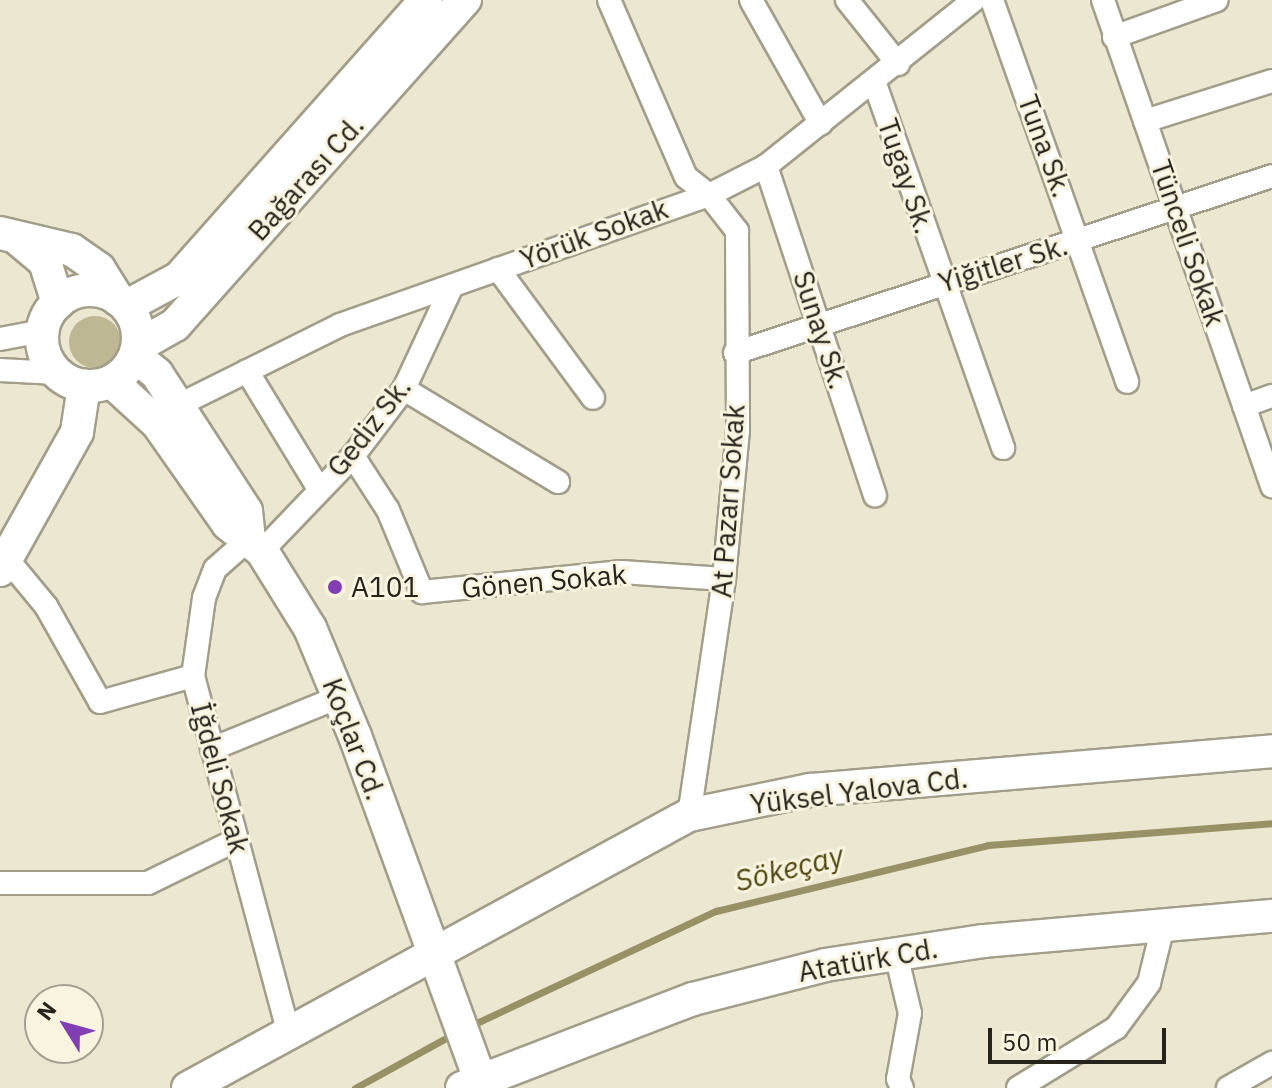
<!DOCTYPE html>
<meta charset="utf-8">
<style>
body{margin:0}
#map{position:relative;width:1272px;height:1088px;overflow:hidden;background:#ebe7d1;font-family:"IBM Plex Sans",sans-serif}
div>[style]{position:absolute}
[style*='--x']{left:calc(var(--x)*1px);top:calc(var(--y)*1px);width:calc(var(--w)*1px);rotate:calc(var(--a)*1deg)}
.green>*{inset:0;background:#beb794}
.round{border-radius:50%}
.stream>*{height:7px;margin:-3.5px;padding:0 3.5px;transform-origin:3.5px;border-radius:3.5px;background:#999166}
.roads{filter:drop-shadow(2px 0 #a29e8a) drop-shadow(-2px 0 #a29e8a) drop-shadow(0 2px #a29e8a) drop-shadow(0 -2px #a29e8a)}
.street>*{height:22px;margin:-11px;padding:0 11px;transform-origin:11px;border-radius:11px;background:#fff}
.secondary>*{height:32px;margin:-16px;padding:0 16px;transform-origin:16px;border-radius:16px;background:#fff}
.secondary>.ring{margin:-16px;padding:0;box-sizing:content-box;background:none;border:32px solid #fff;border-radius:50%}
.dots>*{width:22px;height:22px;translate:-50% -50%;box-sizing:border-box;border:4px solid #f8f4df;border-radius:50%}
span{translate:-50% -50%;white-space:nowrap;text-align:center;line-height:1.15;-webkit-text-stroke:6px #f8f4df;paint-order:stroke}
.street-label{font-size:28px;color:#25231b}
.poi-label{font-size:28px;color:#25231b}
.left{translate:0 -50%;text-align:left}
.water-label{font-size:30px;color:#504610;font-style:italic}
.north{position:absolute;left:24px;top:984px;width:80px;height:80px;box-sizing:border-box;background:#f8f4df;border:2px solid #a4a091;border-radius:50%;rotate:307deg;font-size:22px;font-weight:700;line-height:32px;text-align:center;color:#25231b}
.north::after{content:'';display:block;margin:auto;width:28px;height:36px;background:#823fb3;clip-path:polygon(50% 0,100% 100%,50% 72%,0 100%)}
.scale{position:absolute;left:988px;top:1028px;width:178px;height:36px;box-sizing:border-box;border:4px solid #25231b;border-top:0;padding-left:10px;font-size:24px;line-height:28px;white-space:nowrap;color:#25231b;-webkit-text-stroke:6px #f8f4df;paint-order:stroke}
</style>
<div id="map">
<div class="green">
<div class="round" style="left:69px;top:316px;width:52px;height:52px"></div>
</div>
<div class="stream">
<div style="--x:470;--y:1026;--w:272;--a:-25.1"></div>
<div style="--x:716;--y:911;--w:280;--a:-13.6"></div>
<div style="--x:988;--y:845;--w:285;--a:-4.4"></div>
<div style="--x:355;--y:1088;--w:114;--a:-28.8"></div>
</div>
<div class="roads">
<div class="street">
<div style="--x:609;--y:0;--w:193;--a:66.5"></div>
<div style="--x:686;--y:177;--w:29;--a:38"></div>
<div style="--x:709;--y:195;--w:46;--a:52.1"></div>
<div style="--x:737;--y:231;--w:199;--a:89.7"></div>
<div style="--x:738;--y:430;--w:150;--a:95.4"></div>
<div style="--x:724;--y:579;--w:239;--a:98.4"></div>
<div style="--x:751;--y:0;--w:142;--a:60.6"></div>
<div style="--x:847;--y:0;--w:82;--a:51.4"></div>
<div style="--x:992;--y:0;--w:405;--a:70.5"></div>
<div style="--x:1103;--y:0;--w:515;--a:70.83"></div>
<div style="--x:1114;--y:37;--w:109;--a:-19.8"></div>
<div style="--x:875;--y:84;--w:386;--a:70.6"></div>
<div style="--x:1145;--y:121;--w:133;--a:-17.5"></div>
<div style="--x:766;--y:166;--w:347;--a:71.7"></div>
<div style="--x:498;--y:269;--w:160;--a:53.6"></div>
<div style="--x:0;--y:339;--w:43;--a:-10.8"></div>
<div style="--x:735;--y:353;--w:565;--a:-18.24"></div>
<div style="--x:0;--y:370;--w:57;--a:3"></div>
<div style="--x:247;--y:371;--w:138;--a:58.6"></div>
<div style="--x:404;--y:389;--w:180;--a:31.1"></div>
<div style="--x:177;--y:406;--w:182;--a:-26.4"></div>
<div style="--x:340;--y:325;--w:391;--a:-19.4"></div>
<div style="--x:709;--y:195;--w:64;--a:-27"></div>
<div style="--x:766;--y:166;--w:266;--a:-38.6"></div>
<div style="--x:1244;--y:406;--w:30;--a:-20"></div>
<div style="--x:353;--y:456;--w:64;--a:57.1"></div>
<div style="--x:388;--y:510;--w:89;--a:67.5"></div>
<div style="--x:422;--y:592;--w:201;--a:-5.7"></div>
<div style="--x:622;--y:572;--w:102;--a:3.9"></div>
<div style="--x:249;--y:539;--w:45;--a:138.6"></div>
<div style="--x:215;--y:569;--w:31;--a:111"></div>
<div style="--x:204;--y:598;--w:79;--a:98"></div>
<div style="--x:193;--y:676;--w:367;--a:75"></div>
<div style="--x:262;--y:551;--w:132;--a:-46.2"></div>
<div style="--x:353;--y:456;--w:84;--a:-52.7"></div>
<div style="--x:404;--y:389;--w:111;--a:-65"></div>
<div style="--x:7;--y:559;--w:61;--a:50.3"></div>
<div style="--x:46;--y:606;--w:110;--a:60.6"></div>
<div style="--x:100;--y:702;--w:97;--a:-15.6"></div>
<div style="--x:212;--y:749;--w:137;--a:-22.3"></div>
<div style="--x:0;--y:883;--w:148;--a:0"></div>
<div style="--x:148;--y:883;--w:98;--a:-26"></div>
<div style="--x:896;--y:954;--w:61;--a:76.7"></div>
<div style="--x:910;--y:1013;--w:67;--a:100.3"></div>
<div style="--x:898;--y:1079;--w:10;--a:66"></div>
<div style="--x:1018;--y:1088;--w:115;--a:-31.5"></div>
<div style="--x:1116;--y:1028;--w:56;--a:-53.7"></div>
<div style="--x:1149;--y:983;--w:59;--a:-76.2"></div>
<div style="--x:1228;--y:1088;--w:51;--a:-29.6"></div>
</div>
<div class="secondary">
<div style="--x:0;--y:233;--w:74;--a:13.3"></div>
<div style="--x:72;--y:250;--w:33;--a:35"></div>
<div style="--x:99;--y:269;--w:36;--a:58"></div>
<div style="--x:19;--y:240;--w:34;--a:40"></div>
<div style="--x:45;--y:262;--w:43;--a:72.4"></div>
<div class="ring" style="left:42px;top:290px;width:64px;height:64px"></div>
<div style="--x:127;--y:306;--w:59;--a:-28.3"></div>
<div style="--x:179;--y:278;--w:372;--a:-48.4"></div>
<div style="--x:138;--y:346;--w:43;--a:-29.6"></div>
<div style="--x:175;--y:325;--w:436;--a:-48.3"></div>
<div style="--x:135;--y:356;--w:28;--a:39"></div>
<div style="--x:157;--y:374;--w:163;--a:57"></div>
<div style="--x:246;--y:511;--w:28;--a:84"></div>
<div style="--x:112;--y:382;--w:62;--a:42.4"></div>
<div style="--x:158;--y:424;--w:122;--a:55"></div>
<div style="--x:228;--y:524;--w:43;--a:38.5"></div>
<div style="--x:262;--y:551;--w:91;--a:58.1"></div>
<div style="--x:310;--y:628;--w:117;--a:67.4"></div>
<div style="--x:355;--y:736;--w:375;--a:70"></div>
<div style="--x:0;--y:570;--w:158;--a:-60.8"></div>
<div style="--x:77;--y:432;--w:47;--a:-81.3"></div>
<div style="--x:188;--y:1088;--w:571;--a:-28.59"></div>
<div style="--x:689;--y:815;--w:124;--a:-11.7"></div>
<div style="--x:810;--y:790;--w:464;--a:-4.8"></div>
<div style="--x:462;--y:1088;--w:248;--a:-21.1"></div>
<div style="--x:693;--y:999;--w:136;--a:-14.4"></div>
<div style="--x:825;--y:965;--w:161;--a:-8.6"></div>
<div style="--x:984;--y:941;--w:289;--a:-5"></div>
</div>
</div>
<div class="dots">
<div style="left:335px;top:587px;background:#823fb3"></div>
</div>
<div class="street-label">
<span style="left:1045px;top:146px;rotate:70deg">Tuna Sk.</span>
<span style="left:906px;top:176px;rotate:71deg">Tugay Sk.</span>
<span style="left:306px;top:178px;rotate:-48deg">Bağarası Cd.</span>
<span style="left:594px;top:234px;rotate:-20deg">Yörük Sokak</span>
<span style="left:1188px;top:243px;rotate:71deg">Tünceli Sokak</span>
<span style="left:1003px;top:264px;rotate:-17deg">Yiğitler Sk.</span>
<span style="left:821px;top:330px;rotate:72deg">Sunay Sk.</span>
<span style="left:369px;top:427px;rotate:-52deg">Gediz Sk.</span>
<span style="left:728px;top:501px;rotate:-86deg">At Pazarı Sokak</span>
<span style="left:544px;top:581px;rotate:-5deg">Gönen Sokak</span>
<span style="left:354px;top:739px;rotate:69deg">Koçlar Cd.</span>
<span style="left:220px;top:778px;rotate:75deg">İğdeli Sokak</span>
<span style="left:859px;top:791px;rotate:-7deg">Yüksel Yalova Cd.</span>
<span style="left:868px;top:960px;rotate:-10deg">Atatürk Cd.</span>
</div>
<div class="poi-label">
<span class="left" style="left:351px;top:587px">A101</span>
</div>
<div class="water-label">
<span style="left:789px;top:868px;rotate:-14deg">Sökeçay</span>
</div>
<div class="north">N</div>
<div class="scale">50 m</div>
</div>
